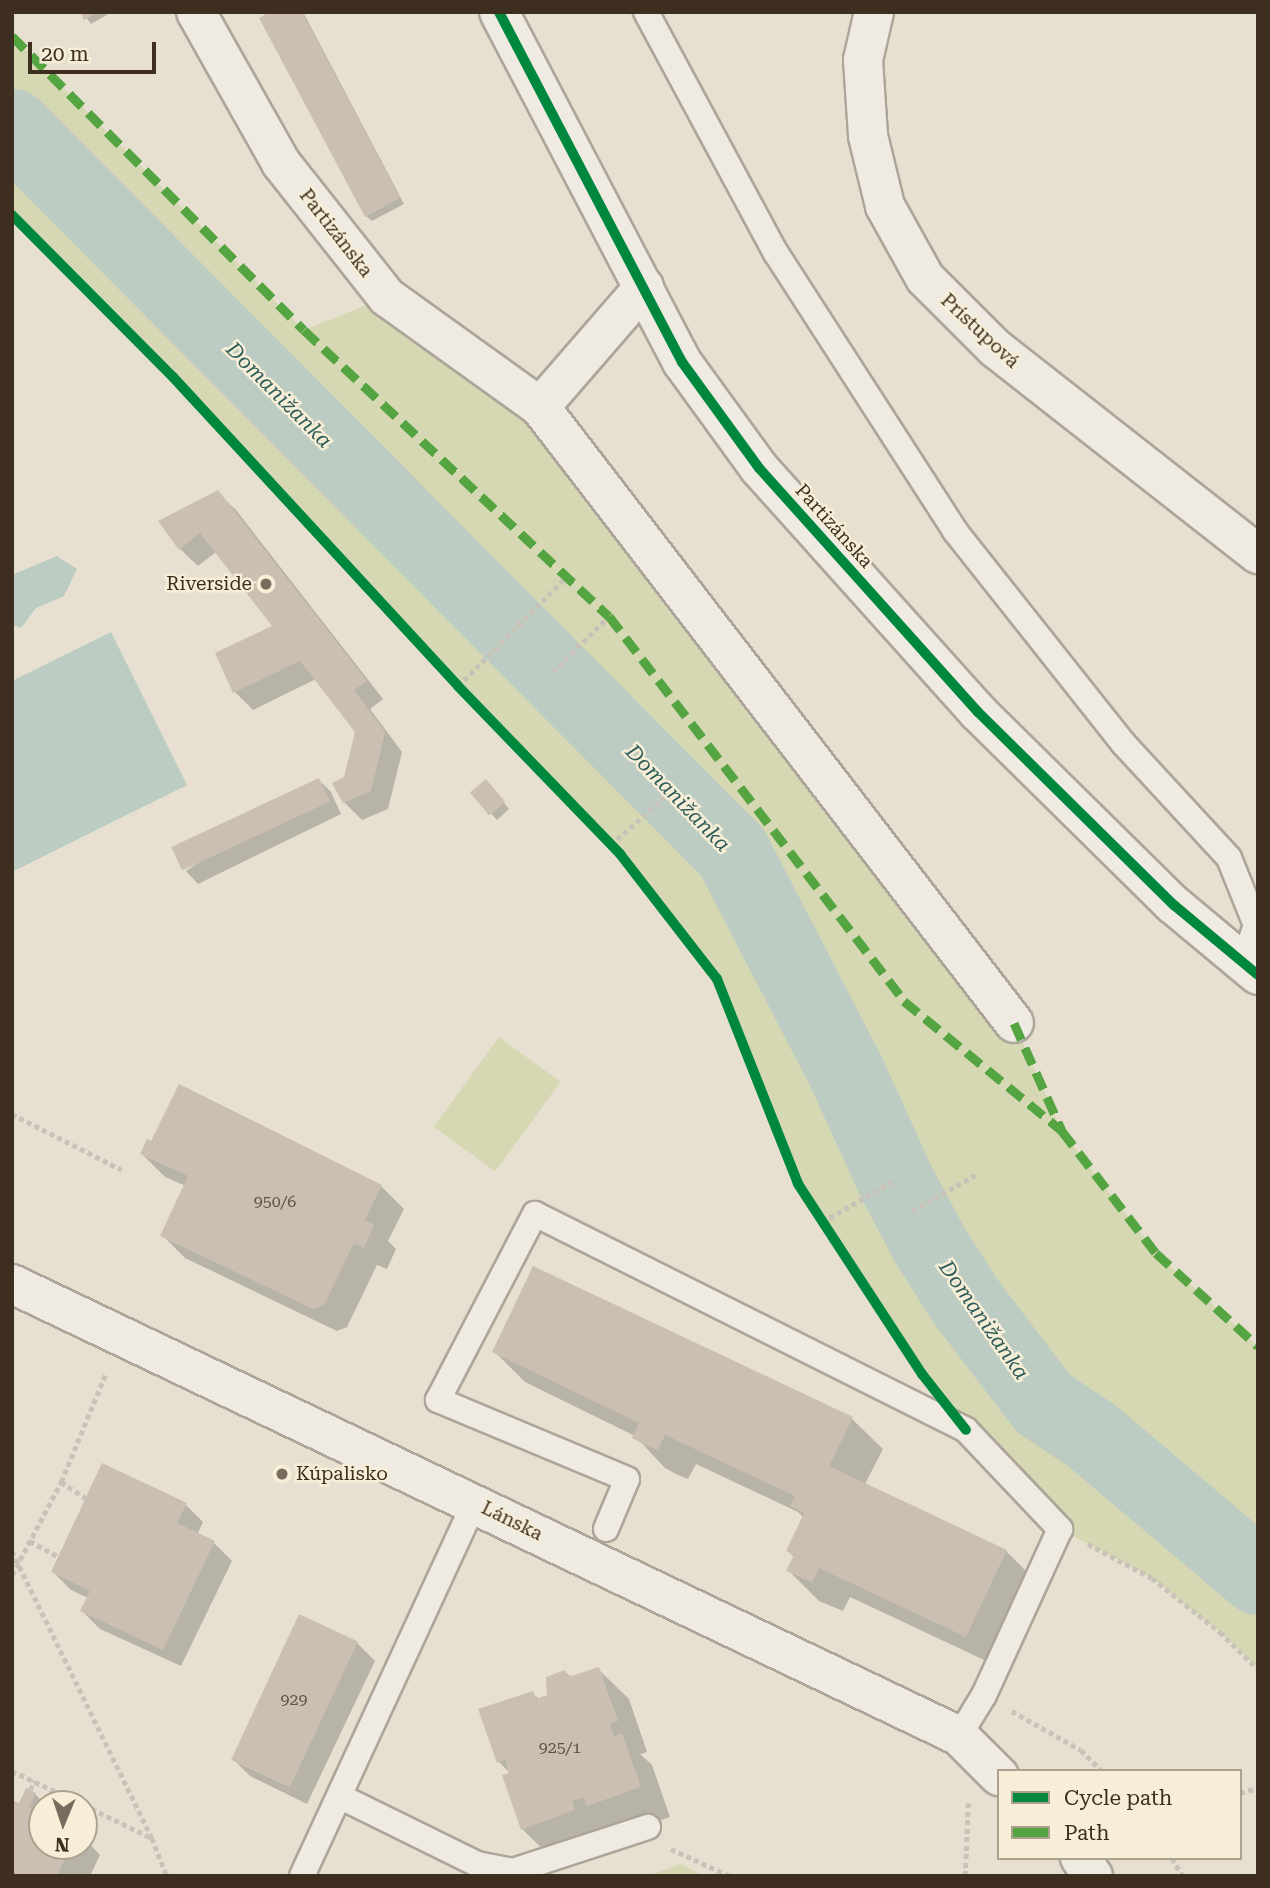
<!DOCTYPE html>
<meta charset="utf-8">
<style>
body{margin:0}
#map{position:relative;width:1270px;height:1888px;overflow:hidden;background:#e7e0d1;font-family:"Roboto Serif",serif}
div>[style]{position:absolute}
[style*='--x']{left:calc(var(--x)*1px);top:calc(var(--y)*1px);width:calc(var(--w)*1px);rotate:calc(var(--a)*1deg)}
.green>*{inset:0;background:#d6d7b3;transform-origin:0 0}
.water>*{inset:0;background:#bcccc2}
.shadow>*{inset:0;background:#0003}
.river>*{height:77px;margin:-38.5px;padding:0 38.5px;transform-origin:38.5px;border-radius:38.5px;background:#bcccc2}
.building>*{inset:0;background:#cbbfb2;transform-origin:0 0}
.path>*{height:4.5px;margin-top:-2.25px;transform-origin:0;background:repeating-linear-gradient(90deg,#c8c2b9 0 5px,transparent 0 8.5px)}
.roads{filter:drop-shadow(2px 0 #ada599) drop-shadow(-2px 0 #ada599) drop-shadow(0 2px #ada599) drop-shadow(0 -2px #ada599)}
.lane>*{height:24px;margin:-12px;padding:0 12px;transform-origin:12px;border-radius:12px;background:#efebe3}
.street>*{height:38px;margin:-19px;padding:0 19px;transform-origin:19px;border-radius:19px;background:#efebe3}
.secondary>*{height:38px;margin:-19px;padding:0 19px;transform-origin:19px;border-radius:19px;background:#efebe3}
.quiet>*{height:9px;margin-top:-4.5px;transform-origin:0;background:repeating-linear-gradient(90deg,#54a441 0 18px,transparent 0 27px)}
.cycleway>*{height:10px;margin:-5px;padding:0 5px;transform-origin:5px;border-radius:5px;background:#00873e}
.dots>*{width:19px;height:19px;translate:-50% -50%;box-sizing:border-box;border:4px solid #f7eed8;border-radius:50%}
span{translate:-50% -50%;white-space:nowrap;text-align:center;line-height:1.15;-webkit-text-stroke:5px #f7eed8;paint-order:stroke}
.number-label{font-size:16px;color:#605244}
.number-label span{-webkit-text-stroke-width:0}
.street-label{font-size:19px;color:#3d2e20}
.poi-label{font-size:19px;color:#3d2e20}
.right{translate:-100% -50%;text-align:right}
.left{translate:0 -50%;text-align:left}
.water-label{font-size:21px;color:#2f5d5a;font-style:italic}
.frame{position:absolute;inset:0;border:14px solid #3d2e20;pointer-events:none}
.legend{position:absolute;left:997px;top:1769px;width:245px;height:91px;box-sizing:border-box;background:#f7eed8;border:2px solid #ada18e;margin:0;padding:9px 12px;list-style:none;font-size:21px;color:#3d2e20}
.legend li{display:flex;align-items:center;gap:14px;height:35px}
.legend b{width:35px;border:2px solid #ada18e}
.north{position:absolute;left:28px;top:1790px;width:70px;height:70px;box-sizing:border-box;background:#f7eed8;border:2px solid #ada18e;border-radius:50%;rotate:182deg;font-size:19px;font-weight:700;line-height:28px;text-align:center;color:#3d2e20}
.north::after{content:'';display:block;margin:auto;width:24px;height:32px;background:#786c5e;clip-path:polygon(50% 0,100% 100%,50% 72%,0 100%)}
.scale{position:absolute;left:28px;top:42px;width:128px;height:32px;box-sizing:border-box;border:4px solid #3d2e20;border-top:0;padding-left:9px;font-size:21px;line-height:24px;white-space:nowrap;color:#3d2e20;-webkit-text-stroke:5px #f7eed8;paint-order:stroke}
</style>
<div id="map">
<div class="green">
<div style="clip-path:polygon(12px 36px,304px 330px,387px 297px,540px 407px,1014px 1023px,1062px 1131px,1156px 1253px,1258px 1346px,1258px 1669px,1220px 1632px,1152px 1578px,1060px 1529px,966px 1430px,922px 1374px,798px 1184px,717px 979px,620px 854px,458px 686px,173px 377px,12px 215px)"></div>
<div style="left:499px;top:1037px;width:76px;height:111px;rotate:36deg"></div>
<div style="clip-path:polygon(681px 1864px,704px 1876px,648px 1876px)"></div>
</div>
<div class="water">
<div style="clip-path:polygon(57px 556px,77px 569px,64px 596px,36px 608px,21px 628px,12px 625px,12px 575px)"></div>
<div style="clip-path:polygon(111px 632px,187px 785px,12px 872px,12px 681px)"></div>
</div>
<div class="shadow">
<div style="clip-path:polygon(82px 12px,112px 12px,91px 24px)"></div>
<div style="clip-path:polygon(273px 12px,303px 12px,404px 204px,372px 221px,366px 216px)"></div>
<div style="clip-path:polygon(218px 493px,236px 510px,383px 699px,370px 709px,402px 752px,388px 809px,362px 820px,344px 802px,346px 778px,357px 732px,316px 679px,253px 710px,235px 692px,217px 654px,275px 627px,216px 552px,198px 566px,180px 549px)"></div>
<div style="clip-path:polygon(319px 780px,331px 792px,341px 814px,198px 884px,186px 871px)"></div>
<div style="clip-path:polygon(491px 787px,509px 809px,497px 820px,472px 793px)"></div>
<div style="clip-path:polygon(142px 1154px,381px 1186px,404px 1209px,388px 1241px,396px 1249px,387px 1269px,377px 1265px,347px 1327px,337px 1331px,185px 1258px,162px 1235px,186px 1186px,165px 1177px)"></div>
<div style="clip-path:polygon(534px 1268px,852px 1419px,883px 1449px,865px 1484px,1006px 1551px,1037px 1582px,997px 1666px,850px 1597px,843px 1611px,819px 1601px,788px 1570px,795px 1558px,788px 1551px,804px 1518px,798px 1512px,696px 1464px,688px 1479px,678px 1475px,665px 1468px,635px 1436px,525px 1382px,495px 1352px)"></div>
<div style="clip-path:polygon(186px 1505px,203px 1522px,197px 1535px,214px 1543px,232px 1561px,181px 1666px,100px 1629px,82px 1611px,88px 1598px,71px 1590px,53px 1572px)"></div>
<div style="clip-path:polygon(357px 1643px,375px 1661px,307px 1804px,250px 1776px,232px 1758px)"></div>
<div style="clip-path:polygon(598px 1669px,629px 1699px,647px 1752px,640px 1754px,652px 1765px,670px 1817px,553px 1859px,522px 1829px,511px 1774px,499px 1762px,532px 1693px,539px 1699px,549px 1696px,565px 1672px,572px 1678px)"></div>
<div style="clip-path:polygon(35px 1794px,45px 1804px,42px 1804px,42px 1846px,84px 1846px,84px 1838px,100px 1855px,90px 1876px,12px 1876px,12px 1802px,19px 1805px)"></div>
</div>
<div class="river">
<div style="--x:12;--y:127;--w:1022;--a:45.2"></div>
<div style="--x:732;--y:852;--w:248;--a:62.6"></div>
<div style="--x:846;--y:1072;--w:119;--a:65.6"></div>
<div style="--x:895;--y:1180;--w:72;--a:62"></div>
<div style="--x:929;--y:1244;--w:69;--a:57.5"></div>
<div style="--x:966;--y:1302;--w:127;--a:52.7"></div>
<div style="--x:1043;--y:1403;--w:58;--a:33.7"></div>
<div style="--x:1091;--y:1435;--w:219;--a:40.2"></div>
</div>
<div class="building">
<div style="clip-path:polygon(80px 12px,97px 12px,84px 20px)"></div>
<div style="clip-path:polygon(269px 12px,302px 12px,400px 198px,365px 217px,259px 18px)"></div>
<div style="clip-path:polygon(218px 490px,367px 681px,354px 690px,385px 732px,371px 791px,343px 803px,332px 783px,344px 777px,355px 732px,300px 661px,233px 693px,215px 653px,272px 626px,200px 533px,179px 550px,158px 521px)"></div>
<div style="left:319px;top:778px;width:26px;height:163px;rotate:65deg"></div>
<div style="left:486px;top:779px;width:30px;height:21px;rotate:50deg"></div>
<div style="clip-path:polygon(179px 1084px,382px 1185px,365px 1220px,374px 1225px,364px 1248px,354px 1243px,324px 1305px,313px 1309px,160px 1236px,188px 1176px,140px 1154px,147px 1139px,151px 1141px)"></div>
<div style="clip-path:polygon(533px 1266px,853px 1417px,829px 1466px,1007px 1550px,966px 1637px,819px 1568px,812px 1582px,786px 1571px,794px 1555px,786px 1551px,804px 1513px,790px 1506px,795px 1496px,665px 1435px,658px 1450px,645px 1445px,632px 1438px,639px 1423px,492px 1352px)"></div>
<div style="clip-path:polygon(102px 1463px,187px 1503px,177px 1523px,215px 1541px,163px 1650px,80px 1611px,90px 1591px,51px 1572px)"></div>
<div style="left:299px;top:1614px;width:65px;height:161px;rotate:25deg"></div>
<div style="clip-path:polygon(599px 1667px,618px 1721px,610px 1724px,614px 1736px,622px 1733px,641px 1787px,587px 1806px,584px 1797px,572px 1801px,575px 1810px,521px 1830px,502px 1775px,509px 1773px,505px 1760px,497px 1763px,478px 1709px,533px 1691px,536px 1699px,547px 1695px,546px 1677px,565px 1670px,568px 1677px)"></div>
<div style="clip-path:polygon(26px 1788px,36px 1793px,29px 1807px,42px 1813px,42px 1846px,71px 1846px,57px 1876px,22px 1876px,12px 1871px,12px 1800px,19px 1803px)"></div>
</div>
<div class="path">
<div style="--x:553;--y:672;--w:79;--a:-45"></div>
<div style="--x:458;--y:686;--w:152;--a:-45.3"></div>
<div style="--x:611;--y:845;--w:81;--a:-42"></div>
<div style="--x:12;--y:1114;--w:123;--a:27"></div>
<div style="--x:912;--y:1211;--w:73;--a:-29.7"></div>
<div style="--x:822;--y:1222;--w:84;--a:-29.9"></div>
<div style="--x:61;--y:1482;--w:30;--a:33"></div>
<div style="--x:30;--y:1541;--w:33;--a:29"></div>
<div style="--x:1088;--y:1544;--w:72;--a:28"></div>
<div style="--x:1152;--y:1578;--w:87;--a:38.5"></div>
<div style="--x:1220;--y:1632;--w:53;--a:44.2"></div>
<div style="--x:12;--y:1551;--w:319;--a:64"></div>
<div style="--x:152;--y:1838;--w:41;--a:68.5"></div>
<div style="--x:12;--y:1575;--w:105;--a:-62.2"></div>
<div style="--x:61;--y:1482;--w:118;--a:-67.6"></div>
<div style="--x:1012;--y:1711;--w:79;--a:29.5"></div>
<div style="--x:1081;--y:1750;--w:30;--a:45"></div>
<div style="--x:12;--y:1771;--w:77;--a:25.2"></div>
<div style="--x:30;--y:1790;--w:10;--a:-66"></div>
<div style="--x:1240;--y:1793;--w:19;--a:-16"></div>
<div style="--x:84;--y:1805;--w:76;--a:25.9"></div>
<div style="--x:671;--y:1849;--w:65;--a:24.6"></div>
<div style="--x:1172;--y:1858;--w:21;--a:59"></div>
<div style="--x:965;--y:1876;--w:73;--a:-87.6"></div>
</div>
<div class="roads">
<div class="lane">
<div style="--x:646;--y:12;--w:274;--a:61.7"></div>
<div style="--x:776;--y:253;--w:331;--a:57.2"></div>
<div style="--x:955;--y:531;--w:270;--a:51.6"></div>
<div style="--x:1123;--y:743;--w:156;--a:47.3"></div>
<div style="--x:1229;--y:858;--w:72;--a:68.1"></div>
<div style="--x:1256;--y:925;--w:39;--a:109"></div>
<div style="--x:606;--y:1529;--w:54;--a:-67.2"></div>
<div style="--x:627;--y:1479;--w:205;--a:-157.3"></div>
<div style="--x:438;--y:1400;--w:210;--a:-62.5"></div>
<div style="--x:535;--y:1214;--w:482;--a:26.6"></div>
<div style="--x:966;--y:1430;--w:137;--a:46.5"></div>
<div style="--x:1060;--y:1529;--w:183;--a:114.6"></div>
<div style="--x:984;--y:1695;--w:48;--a:121.4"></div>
<div style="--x:341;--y:1797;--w:152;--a:26.2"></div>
<div style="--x:477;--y:1864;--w:37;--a:11"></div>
<div style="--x:513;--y:1871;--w:142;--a:-18.1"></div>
<div style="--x:302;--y:1876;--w:411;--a:-65.2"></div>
</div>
<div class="street">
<div style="--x:196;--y:12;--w:173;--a:60.6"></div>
<div style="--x:281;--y:163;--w:171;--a:51.7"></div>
<div style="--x:387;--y:297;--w:188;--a:35.7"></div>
<div style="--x:540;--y:407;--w:159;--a:-49.1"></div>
<div style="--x:874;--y:12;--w:49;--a:102.9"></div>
<div style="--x:863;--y:60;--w:76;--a:86.2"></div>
<div style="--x:868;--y:136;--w:72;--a:76.3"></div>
<div style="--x:885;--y:206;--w:82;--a:60.9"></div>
<div style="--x:925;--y:278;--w:99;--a:45"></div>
<div style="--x:995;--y:348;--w:334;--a:38.1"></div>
<div style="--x:540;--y:407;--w:777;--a:52.42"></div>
<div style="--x:12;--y:1284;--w:1049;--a:25.51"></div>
<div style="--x:959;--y:1736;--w:57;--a:45"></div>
<div style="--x:1080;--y:1858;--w:22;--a:54"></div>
</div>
<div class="secondary">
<div style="--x:499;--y:12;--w:395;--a:62.4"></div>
<div style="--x:682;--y:362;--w:131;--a:54"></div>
<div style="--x:759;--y:468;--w:328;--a:48.1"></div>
<div style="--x:978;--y:712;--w:275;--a:44.6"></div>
<div style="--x:1174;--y:905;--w:109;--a:39.8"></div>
</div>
</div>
<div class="quiet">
<div style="--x:12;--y:36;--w:414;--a:45.2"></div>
<div style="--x:304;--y:330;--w:418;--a:43.2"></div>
<div style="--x:609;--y:616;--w:485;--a:52.5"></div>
<div style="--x:904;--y:1001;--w:205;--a:39.4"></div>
<div style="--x:1014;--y:1023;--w:118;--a:66"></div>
<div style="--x:1062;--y:1131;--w:154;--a:52.4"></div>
<div style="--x:1156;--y:1253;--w:138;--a:42.4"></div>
</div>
<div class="cycleway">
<div style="--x:499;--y:12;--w:395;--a:62.4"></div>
<div style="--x:682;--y:362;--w:131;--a:54"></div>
<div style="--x:759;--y:468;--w:328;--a:48.1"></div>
<div style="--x:978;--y:712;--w:275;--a:44.6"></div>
<div style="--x:1174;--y:905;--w:109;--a:39.8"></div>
<div style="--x:12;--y:215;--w:228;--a:45.2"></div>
<div style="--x:173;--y:377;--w:420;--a:47.3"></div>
<div style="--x:458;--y:686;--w:233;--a:46"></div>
<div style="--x:620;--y:854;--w:158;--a:52.2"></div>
<div style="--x:717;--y:979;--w:220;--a:68.4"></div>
<div style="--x:798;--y:1184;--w:227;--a:56.9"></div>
<div style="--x:922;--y:1374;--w:71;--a:51.8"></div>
</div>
<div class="dots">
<div style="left:266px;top:584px;background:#786c5e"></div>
<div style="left:282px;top:1474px;background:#786c5e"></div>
</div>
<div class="number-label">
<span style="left:275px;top:1202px">950/6</span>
<span style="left:294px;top:1700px">929</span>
<span style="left:560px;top:1748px">925/1</span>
</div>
<div class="street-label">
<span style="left:336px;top:233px;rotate:52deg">Partizánska</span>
<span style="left:980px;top:331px;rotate:43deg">Prístupová</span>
<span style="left:834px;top:526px;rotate:48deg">Partizánska</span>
<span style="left:512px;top:1521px;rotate:26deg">Lánska</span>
</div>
<div class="poi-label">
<span class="right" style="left:252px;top:584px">Riverside</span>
<span class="left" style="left:296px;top:1474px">Kúpalisko</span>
</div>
<div class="water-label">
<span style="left:279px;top:395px;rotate:45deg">Domanižanka</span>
<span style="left:678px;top:798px;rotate:46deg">Domanižanka</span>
<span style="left:984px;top:1320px;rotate:55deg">Domanižanka</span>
</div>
<div class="frame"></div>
<ul class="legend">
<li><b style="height:9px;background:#00873e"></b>Cycle path</li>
<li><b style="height:9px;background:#54a441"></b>Path</li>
</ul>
<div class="north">N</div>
<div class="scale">20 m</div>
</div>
